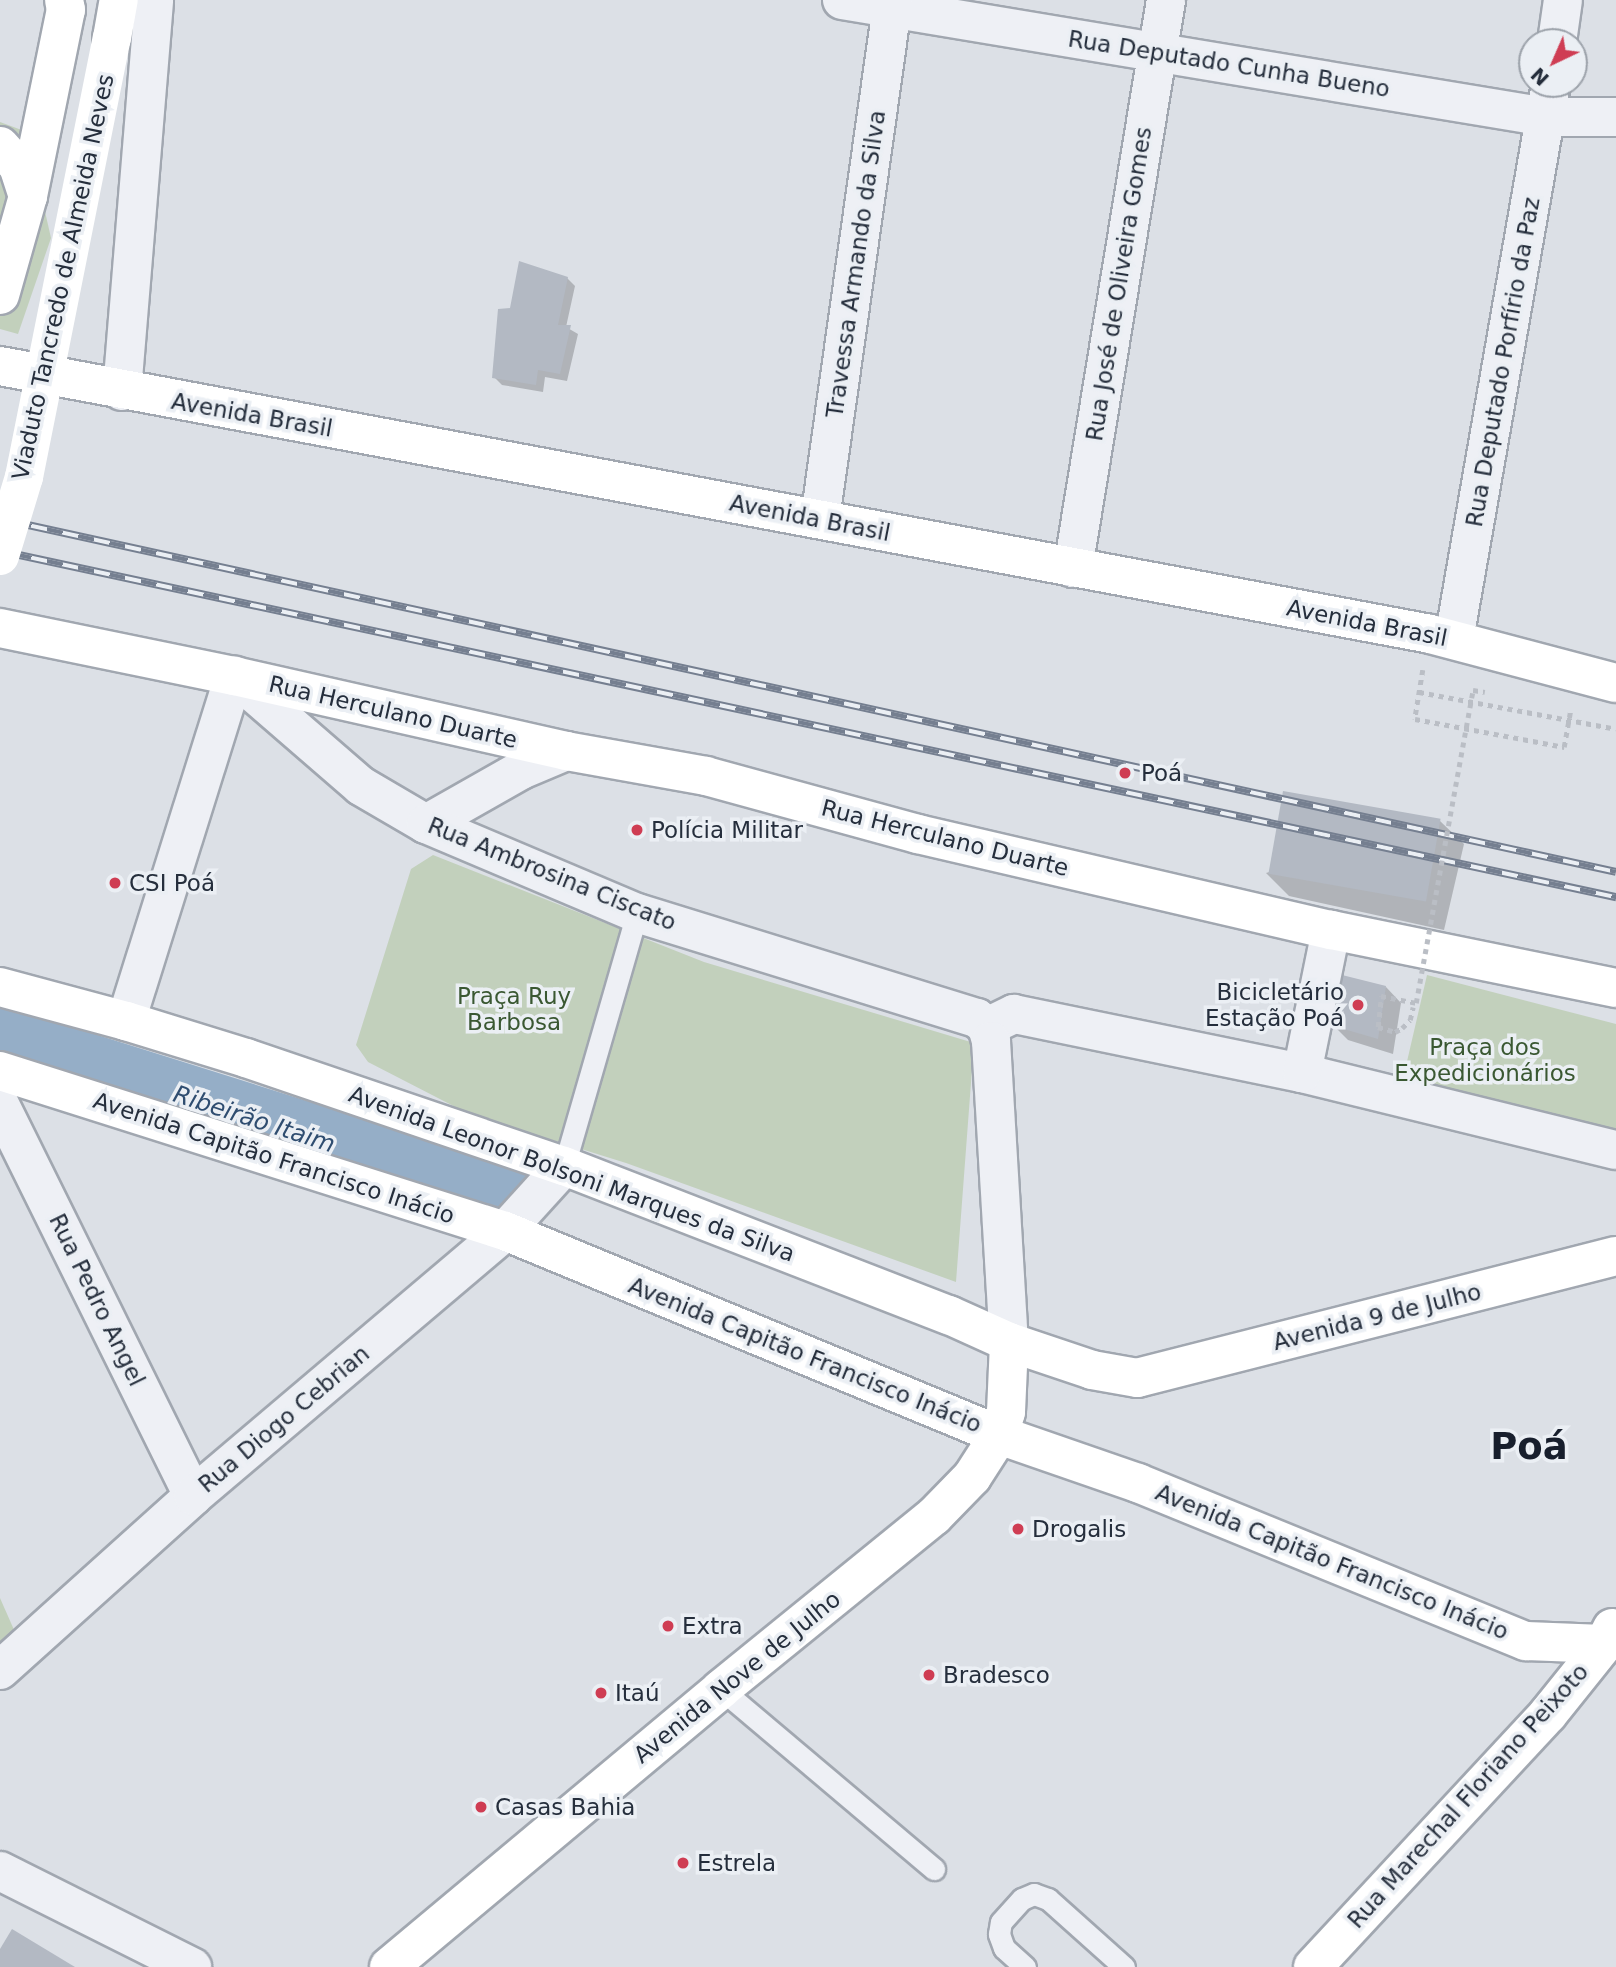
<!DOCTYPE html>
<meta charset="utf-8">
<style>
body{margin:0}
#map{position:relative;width:1616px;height:1967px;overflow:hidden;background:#dce0e6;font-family:"DejaVu Sans",sans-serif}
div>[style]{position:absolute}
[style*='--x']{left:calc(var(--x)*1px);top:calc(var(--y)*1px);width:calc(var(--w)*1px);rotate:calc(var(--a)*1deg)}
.green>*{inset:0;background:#c2d0bc}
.shadow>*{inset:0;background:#0003}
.river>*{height:68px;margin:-34px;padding:0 34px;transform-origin:34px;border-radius:34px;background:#95aec7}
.building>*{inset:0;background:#b3b9c3;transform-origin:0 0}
.path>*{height:4.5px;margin-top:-2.25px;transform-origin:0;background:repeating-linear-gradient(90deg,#babec5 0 5px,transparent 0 10px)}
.roads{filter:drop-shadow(2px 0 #a1a7b0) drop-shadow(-2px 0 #a1a7b0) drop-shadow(0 2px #a1a7b0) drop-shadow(0 -2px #a1a7b0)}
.lane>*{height:21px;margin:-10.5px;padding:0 10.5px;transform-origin:10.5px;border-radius:10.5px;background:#eef0f5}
.street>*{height:38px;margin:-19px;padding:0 19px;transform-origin:19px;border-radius:19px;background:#eef0f5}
.secondary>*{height:38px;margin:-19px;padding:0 19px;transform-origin:19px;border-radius:19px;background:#fff}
.rail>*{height:8px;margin-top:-4px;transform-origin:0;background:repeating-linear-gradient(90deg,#ebeff4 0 16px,#757f90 0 32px);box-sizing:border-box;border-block:2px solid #757f90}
.path-bridge>*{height:4.5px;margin-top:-2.25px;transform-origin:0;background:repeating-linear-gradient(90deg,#babec5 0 5px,transparent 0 10px)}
.secondary-bridge>*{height:38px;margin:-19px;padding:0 19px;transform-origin:19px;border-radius:19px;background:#fff}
.dots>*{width:19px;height:19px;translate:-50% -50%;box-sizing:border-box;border:4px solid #ebeff4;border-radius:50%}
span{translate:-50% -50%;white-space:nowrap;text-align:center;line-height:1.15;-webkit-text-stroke:7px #ebeff4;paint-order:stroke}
.street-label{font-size:23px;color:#252e3c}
.poi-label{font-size:23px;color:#252e3c}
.left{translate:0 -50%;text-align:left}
.right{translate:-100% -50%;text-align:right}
.park-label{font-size:23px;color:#3a5832}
.water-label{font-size:24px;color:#2f4d70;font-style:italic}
.town-label{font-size:37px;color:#181f2d;font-weight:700}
.north{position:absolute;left:1518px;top:28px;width:70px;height:70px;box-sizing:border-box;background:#ebeff4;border:2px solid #9ca2aa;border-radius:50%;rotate:224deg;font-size:19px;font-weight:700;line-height:28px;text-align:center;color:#252e3c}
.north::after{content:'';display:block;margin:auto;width:24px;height:32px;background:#cf3d53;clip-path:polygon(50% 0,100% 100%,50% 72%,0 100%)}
</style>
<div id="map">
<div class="green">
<div style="clip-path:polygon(0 122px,27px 132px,51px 238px,18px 334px,0 329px)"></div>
<div style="clip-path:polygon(433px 855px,704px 962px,974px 1043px,956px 1282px,626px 1163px,469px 1114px,368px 1062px,356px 1045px,411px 869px)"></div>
<div style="clip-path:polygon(1427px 975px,1616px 1024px,1616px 1160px,1396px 1109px)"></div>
<div style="clip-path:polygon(0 1598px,22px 1648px,0 1669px)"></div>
</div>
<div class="shadow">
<div style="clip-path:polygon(567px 278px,575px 286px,566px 327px,578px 334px,567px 381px,545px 377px,543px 392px,502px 385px,494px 377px,512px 309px)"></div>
<div style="clip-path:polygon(1440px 821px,1464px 844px,1444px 930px,1289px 896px,1266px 873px)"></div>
<div style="clip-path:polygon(1386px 987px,1401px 1003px,1393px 1054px,1348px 1040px,1332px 1024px)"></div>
</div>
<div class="river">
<div style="--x:0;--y:1040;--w:534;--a:17.45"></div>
</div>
<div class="building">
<div style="clip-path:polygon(519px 261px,568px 277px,558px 325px,571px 325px,560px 374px,538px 370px,536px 385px,492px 378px,498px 309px,510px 308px)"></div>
<div style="left:1283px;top:791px;width:160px;height:84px;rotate:10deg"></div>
<div style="clip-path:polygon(1338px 974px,1386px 986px,1378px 1039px,1330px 1025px)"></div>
<div style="clip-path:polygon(12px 1929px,75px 1967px,0 1967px,0 1949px)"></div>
</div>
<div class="path">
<div style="--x:1423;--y:670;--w:50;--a:99.3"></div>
<div style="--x:1415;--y:719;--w:152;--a:10.6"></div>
<div style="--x:1564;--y:747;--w:39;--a:-80"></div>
<div style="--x:1473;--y:690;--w:12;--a:9"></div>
<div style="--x:1419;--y:692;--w:200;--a:10.6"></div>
<div style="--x:1378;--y:1027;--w:18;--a:16"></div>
<div style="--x:1395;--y:1032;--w:8;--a:-30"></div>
<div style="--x:1402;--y:1028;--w:11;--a:-45"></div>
<div style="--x:1410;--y:1020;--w:13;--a:-77"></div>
</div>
<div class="roads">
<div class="lane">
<div style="--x:564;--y:1166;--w:263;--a:-73.9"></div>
<div style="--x:721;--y:1689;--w:279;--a:40.2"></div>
<div style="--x:1025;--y:1967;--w:28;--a:-138"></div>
<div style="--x:1004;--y:1948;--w:15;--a:-110"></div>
<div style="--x:999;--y:1934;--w:12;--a:-81"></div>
<div style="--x:1001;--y:1922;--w:31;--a:-48"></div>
<div style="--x:1022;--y:1899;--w:13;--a:-23"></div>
<div style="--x:1034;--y:1894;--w:15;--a:20"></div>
<div style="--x:1048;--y:1899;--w:102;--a:41.8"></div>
</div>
<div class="street">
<div style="--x:842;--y:0;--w:714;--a:9.44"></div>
<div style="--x:1546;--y:117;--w:70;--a:0"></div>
<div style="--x:1557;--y:42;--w:42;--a:-81.9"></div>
<div style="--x:122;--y:391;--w:392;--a:-85.3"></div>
<div style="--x:820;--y:519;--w:524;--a:-81.99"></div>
<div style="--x:1073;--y:568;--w:576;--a:-80.7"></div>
<div style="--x:1454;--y:639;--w:563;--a:-80.09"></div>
<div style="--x:426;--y:824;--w:109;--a:-29.6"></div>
<div style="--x:521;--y:770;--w:49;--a:-22.9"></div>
<div style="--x:126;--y:1021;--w:362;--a:-72.6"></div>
<div style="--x:234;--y:676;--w:168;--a:40.9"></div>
<div style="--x:361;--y:786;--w:75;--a:30.3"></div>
<div style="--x:426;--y:824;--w:229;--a:22.9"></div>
<div style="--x:637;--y:913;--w:356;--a:17.2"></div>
<div style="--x:977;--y:1018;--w:13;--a:42"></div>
<div style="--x:987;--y:1027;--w:30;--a:-26"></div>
<div style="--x:1014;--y:1014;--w:294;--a:11.6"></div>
<div style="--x:1302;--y:1073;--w:323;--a:13.8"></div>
<div style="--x:987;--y:1027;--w:15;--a:74"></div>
<div style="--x:991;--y:1041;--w:302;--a:86.6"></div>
<div style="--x:1302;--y:1073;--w:146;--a:-78.5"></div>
<div style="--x:0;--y:1105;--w:436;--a:63.7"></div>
<div style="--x:0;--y:1670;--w:260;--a:-42"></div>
<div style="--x:193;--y:1496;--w:409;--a:-40.3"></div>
<div style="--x:505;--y:1231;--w:88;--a:-47.8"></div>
<div style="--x:0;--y:1871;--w:215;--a:26.6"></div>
</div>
<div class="secondary">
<div style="--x:112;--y:38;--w:39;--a:-80"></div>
<div style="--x:0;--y:146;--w:27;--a:48"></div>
<div style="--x:18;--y:166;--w:32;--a:72"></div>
<div style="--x:0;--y:295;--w:103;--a:-74.2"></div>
<div style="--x:28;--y:196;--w:190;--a:-78.5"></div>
<div style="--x:66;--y:10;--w:10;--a:-101"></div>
<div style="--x:0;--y:366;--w:1455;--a:10.61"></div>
<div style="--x:1430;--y:634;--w:192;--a:14.8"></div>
<div style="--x:0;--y:628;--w:239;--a:11.6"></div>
<div style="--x:234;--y:676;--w:340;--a:12.7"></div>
<div style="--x:566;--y:751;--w:142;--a:10.1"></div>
<div style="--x:706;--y:776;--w:220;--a:15.3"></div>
<div style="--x:918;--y:834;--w:424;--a:13.1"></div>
<div style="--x:1331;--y:930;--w:291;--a:11.5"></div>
<div style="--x:0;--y:987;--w:131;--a:15.1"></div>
<div style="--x:126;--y:1021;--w:126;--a:17.1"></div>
<div style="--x:246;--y:1058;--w:336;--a:18.8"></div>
<div style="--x:564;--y:1166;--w:413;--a:21.2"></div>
<div style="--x:949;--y:1315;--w:66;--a:24.2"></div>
<div style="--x:1009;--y:1342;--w:88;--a:18.6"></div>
<div style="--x:1092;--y:1370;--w:46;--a:10.1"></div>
<div style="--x:1137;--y:1378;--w:494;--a:-14.3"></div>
<div style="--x:0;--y:1071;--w:530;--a:17.58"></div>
<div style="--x:505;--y:1231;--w:534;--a:22.44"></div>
<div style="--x:999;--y:1435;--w:147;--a:19.1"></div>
<div style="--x:1138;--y:1483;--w:419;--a:22.2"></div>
<div style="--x:1526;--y:1641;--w:78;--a:2.2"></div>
<div style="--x:389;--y:1967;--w:433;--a:-39.9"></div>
<div style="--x:721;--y:1689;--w:274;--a:-39.1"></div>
<div style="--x:934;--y:1516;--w:54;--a:-45.7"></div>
<div style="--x:972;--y:1477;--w:50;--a:-57.3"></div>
<div style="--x:999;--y:1435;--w:24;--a:-73"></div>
<div style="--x:1006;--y:1412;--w:70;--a:-87.5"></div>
<div style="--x:1313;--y:1967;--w:345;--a:-47.1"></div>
<div style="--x:1548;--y:1714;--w:90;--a:-51.3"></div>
<div style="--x:1604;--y:1644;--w:18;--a:-63"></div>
</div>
</div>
<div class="rail">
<div style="--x:0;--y:519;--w:1654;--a:12.32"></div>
<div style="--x:0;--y:551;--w:1653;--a:12.09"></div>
</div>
<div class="path-bridge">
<div style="--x:1378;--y:1027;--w:31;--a:-84"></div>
<div style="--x:1381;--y:996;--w:36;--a:11"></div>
<div style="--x:1416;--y:1003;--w:318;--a:-79.7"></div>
</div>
<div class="secondary-bridge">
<div style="--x:0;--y:556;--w:83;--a:-73.1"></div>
<div style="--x:24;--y:477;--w:448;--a:-78.7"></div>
</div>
<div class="dots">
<div style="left:1125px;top:773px;background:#cf3d53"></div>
<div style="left:637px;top:830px;background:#cf3d53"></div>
<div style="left:115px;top:883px;background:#cf3d53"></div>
<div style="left:1358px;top:1005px;background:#cf3d53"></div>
<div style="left:1018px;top:1529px;background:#cf3d53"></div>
<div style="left:668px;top:1626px;background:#cf3d53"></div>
<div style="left:929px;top:1675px;background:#cf3d53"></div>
<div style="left:601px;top:1693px;background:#cf3d53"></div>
<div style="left:481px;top:1807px;background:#cf3d53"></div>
<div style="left:683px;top:1863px;background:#cf3d53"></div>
</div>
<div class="street-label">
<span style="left:1229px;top:64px;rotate:9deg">Rua Deputado Cunha Bueno</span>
<span style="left:856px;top:264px;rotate:-82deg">Travessa Armando da Silva</span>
<span style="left:63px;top:277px;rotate:-78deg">Viaduto Tancredo de Almeida Neves</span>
<span style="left:1119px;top:284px;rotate:-81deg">Rua José de Oliveira Gomes</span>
<span style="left:1503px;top:362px;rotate:-80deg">Rua Deputado Porfírio da Paz</span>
<span style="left:252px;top:415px;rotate:10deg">Avenida Brasil</span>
<span style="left:810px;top:518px;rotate:11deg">Avenida Brasil</span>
<span style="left:1367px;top:623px;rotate:11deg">Avenida Brasil</span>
<span style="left:393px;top:712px;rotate:13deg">Rua Herculano Duarte</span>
<span style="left:945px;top:838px;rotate:14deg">Rua Herculano Duarte</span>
<span style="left:552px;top:874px;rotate:22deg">Rua Ambrosina Ciscato</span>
<span style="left:274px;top:1158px;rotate:18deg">Avenida Capitão Francisco Inácio</span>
<span style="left:572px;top:1174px;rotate:20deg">Avenida Leonor Bolsoni Marques da Silva</span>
<span style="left:97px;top:1300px;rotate:64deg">Rua Pedro Angel</span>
<span style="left:1377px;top:1317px;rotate:-14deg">Avenida 9 de Julho</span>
<span style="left:805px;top:1355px;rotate:22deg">Avenida Capitão Francisco Inácio</span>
<span style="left:284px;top:1419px;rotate:-40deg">Rua Diogo Cebrian</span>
<span style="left:1332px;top:1562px;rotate:22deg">Avenida Capitão Francisco Inácio</span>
<span style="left:737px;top:1677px;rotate:-39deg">Avenida Nove de Julho</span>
<span style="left:1468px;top:1796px;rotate:-48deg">Rua Marechal Floriano Peixoto</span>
</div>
<div class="poi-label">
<span class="left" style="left:1141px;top:773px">Poá</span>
<span class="left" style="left:651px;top:830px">Polícia Militar</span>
<span class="left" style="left:129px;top:883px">CSI Poá</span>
<span class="right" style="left:1344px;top:1005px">Bicicletário<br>Estação Poá</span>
<span class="left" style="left:1032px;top:1529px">Drogalis</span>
<span class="left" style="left:682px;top:1626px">Extra</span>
<span class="left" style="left:943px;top:1675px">Bradesco</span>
<span class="left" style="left:615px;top:1693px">Itaú</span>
<span class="left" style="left:495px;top:1807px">Casas Bahia</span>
<span class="left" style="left:697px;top:1863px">Estrela</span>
</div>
<div class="park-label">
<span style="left:514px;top:1009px">Praça Ruy<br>Barbosa</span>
<span style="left:1485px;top:1060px">Praça dos<br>Expedicionários</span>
</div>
<div class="water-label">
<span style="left:254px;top:1120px;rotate:18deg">Ribeirão Itaim</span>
</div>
<div class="town-label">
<span style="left:1529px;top:1447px">Poá</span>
</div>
<div class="north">N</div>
</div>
